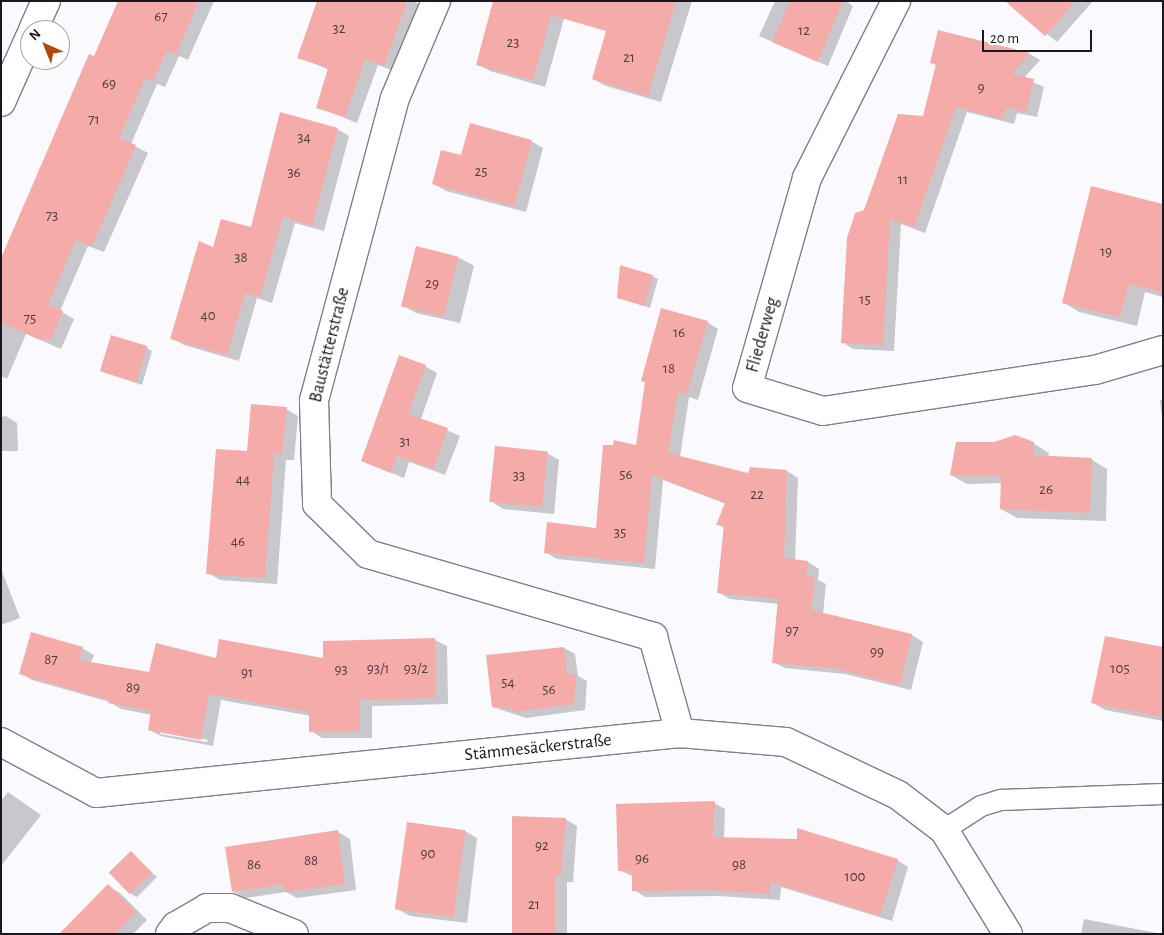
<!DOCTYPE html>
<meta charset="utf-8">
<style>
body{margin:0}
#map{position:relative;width:1164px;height:935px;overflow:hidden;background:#faf9fe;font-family:"Alegreya Sans",sans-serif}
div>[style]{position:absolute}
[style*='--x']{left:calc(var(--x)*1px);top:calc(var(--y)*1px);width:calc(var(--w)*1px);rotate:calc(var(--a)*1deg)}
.shadow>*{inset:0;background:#0003}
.building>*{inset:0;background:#f5aba8;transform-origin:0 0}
.roads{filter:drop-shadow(1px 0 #817c91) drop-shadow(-1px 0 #817c91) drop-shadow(0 1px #817c91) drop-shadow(0 -1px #817c91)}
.service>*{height:20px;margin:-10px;padding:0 10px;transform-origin:10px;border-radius:10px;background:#fff}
.minor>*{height:28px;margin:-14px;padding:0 14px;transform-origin:14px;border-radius:14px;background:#fff}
span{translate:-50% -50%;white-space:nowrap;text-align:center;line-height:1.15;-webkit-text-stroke:4px #fff;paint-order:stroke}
.number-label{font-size:15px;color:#503d42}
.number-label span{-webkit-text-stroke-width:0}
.street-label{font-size:18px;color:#191820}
.frame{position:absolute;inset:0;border:2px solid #191820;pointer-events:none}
.north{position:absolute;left:20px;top:20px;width:50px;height:50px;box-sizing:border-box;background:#fff;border:1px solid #a3a3a6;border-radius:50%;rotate:316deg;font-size:14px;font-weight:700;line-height:20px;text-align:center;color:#191820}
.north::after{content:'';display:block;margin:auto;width:18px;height:22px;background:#ad4b0c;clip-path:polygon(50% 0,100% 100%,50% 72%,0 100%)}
.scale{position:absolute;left:982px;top:30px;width:110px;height:22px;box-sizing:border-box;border:2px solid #191820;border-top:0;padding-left:6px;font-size:15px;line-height:18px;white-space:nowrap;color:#191820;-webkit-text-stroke:4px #fff;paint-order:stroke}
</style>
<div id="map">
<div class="shadow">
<div style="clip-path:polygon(120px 1px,214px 1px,188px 60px,179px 56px,165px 87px,157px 84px,131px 144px,148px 153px,104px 252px,88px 246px,60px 311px,74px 319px,61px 349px,26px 334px,7px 379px,1px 376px,1px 260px)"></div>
<div style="clip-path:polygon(318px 1px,414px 1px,420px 5px,396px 72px,378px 65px,357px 123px,317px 107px,329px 70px,299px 57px)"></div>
<div style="clip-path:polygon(569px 1px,545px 87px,490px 71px,478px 64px)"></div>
<div style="clip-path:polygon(626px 1px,692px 1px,661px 102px,606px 86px,593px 79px)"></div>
<div style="clip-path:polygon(775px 1px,846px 1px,853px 6px,828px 66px,759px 36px)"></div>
<div style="clip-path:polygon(1006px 1px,1093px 1px,1057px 42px)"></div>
<div style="clip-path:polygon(939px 32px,1030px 54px,1040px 60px,1024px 78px,1044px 87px,1037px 117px,1017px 113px,1014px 124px,967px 112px,925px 233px,901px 224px,894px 351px,853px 349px,842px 342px,865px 211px,924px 117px,937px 66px,931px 62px)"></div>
<div style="clip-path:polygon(337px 129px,349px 136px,324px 231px,295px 223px,272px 303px,257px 298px,239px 361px,184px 345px,172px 338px,214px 249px,251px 229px)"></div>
<div style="clip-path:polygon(531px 141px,543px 148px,526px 212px,446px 191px,434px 184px,462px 157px)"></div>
<div style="clip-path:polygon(417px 248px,462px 259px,474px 266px,460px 323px,416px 313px,404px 306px)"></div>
<div style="clip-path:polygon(1163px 257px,1163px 297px,1145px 292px,1137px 326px,1079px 312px,1063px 302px)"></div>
<div style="clip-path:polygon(652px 276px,658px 279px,650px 308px,618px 297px)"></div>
<div style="clip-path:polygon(707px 322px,718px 329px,698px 400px,689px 397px,680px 457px,749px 474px,750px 469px,787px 471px,798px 478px,795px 561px,808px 562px,819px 569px,818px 580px,826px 584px,823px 614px,912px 635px,923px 642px,911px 690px,845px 674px,785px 668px,773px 662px,779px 604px,730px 599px,718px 592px,724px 528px,718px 525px,726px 504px,663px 480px,655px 569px,557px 559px,545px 552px,597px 529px,638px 447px,646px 383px,642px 381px)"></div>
<div style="clip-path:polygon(146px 347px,152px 351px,142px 385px,101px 371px)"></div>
<div style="clip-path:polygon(425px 366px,437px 373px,421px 419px,460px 436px,445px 475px,409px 462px,404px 478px,362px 461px)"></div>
<div style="clip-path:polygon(1160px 400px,1163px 400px,1163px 427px)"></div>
<div style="clip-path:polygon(286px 409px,298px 416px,294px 460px,286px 460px,277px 584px,220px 580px,208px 573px,248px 453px)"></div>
<div style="clip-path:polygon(6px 416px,17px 423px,18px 451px,1px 451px,1px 417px)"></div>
<div style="clip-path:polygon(1033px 443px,1049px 453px,1048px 457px,1092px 460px,1107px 469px,1106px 521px,1017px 518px,1001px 509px,1002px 483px,967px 484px,951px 475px)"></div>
<div style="clip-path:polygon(547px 453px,559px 460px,554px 514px,503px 509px,491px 501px)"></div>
<div style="clip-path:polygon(1px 569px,20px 618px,1px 625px)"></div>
<div style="clip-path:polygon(evenodd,435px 640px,447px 646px,448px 704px,372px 706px,372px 738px,322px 738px,311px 731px,311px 716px,221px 700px,213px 746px,161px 736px,149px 730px,152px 715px,121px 709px,110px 702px,32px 680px,20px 673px,82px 648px,94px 655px,91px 663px,150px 673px,217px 660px,324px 659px,435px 640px,160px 731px,208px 740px,207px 742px,160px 734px,160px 731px)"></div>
<div style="clip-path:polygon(564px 648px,575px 654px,578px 676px,587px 681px,585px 710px,526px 718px,493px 707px)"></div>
<div style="clip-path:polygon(1163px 648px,1163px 721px,1105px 710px,1093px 703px)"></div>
<div style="clip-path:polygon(8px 792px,41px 815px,1px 866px,1px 801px)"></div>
<div style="clip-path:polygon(714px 803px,725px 809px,724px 838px,798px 841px,897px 860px,908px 867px,892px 921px,781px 887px,780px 900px,719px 896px,645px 897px,634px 890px,634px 877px,619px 870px)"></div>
<div style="clip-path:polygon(565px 819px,577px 826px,573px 882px,567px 882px,567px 934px,515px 934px)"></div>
<div style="clip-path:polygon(409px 824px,465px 831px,477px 838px,467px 923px,410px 916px,397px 909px)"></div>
<div style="clip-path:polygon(338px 832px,350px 839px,356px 890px,297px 898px,286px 892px,245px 898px,233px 891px)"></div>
<div style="clip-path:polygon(131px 853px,157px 877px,137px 897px,131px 894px)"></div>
<div style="clip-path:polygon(108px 886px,120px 893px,147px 920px,133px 934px,86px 934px)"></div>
<div style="clip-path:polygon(1084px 919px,1162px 934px,1081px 934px)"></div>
</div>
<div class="building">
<div style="clip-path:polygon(118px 1px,199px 1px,176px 54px,167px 50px,153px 81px,145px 78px,119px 138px,136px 145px,92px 246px,76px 240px,48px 304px,63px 311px,51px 339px,39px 339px,1px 322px,1px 258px,89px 54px,94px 56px)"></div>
<div style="clip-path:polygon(317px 1px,407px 1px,384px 66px,365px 59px,345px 117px,316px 108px,328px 68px,297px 58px)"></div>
<div style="clip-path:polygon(493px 1px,676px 1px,648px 96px,592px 79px,606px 31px,551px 15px,533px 80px,476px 65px)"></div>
<div style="clip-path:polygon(790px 1px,843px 1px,818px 62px,772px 42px)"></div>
<div style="clip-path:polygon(1005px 1px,1075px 1px,1045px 36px)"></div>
<div style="clip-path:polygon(938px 30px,1030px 53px,1012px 74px,1034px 79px,1026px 112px,1006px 107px,1003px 119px,956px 107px,914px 227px,890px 219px,883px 345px,841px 343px,847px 238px,855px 213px,864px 210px,898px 114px,923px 116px,936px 64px,930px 63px)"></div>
<div style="clip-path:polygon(280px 112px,338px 128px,312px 226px,283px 217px,260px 297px,245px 293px,227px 355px,170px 339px,199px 241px,213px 247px,221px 219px,251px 227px)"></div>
<div style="clip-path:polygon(470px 123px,532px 140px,514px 206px,432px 184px,441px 150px,461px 155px)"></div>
<div style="clip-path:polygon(1091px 186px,1163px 204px,1163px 292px,1129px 284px,1120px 317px,1062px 303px)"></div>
<div style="left:416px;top:246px;width:44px;height:62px;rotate:14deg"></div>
<div style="clip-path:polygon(620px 265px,653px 275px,644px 306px,617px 298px)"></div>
<div style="clip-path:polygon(661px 308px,708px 321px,687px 394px,678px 392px,668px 453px,748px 473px,750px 467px,787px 470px,784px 558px,808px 561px,806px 576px,815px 577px,811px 610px,912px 634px,900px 685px,833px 668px,772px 663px,778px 599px,717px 593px,724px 524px,716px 525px,725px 503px,652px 475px,644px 563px,544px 553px,547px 522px,596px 528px,603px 445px,613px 445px,614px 440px,636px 445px,645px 382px,641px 381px)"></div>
<div style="left:111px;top:335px;width:38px;height:38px;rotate:17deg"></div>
<div style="clip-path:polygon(399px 355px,426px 365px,408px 414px,448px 428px,433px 469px,397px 456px,391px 473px,361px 461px)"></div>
<div style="clip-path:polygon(251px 404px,287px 407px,282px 454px,274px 453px,265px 578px,206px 574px,216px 449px,247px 451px)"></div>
<div style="clip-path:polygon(1015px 435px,1034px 442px,1033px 455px,1092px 458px,1090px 513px,1000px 509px,1001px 475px,950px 475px,956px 442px,994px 442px)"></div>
<div style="left:495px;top:446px;width:53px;height:56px;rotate:6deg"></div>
<div style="clip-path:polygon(31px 632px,83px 647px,79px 660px,149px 672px,156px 643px,216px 658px,219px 639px,323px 658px,323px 641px,435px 638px,436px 698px,360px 700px,360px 732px,309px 732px,309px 712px,209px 694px,201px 740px,148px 730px,151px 711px,108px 703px,109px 700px,19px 674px)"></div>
<div style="clip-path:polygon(1105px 636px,1163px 647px,1163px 717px,1091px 703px)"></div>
<div style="clip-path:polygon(564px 647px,567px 675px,576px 674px,574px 704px,513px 712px,513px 709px,492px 707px,486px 655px)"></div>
<div style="clip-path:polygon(715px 801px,713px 837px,797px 839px,797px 828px,898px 859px,880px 916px,770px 882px,770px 894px,707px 890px,632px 891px,632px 871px,618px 871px,616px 804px)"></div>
<div style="clip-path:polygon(512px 816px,566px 818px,561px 876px,555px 876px,555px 934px,512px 934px)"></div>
<div style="left:407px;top:822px;width:59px;height:88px;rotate:8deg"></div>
<div style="clip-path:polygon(338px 830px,345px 884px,284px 892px,283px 884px,232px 892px,225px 847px)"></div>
<div style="left:131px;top:851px;width:30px;height:31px;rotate:46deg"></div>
<div style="clip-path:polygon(108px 884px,136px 912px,115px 934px,59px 934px)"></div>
</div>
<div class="roads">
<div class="service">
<div style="--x:944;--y:830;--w:44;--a:-33"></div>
<div style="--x:981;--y:806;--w:21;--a:-17"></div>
<div style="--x:1001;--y:800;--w:162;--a:-2.1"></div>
</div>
<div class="minor">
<div style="--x:436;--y:1;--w:105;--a:112.9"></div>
<div style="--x:395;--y:98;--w:313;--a:105"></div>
<div style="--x:314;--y:400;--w:104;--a:88.3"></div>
<div style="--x:317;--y:504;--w:71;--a:44.4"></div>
<div style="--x:368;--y:554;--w:297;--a:16.2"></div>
<div style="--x:653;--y:637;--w:100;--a:74.3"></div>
<div style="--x:896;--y:1;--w:198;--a:116.7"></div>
<div style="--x:807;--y:178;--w:218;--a:105.9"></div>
<div style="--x:747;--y:388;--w:79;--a:16.8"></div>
<div style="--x:823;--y:411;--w:275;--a:-8.6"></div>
<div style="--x:1095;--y:370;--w:71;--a:-16.4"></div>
<div style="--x:33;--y:30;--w:32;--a:-66"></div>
<div style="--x:1;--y:102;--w:71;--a:-66"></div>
<div style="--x:1;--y:742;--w:108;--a:28.2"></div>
<div style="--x:96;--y:793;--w:587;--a:-5.87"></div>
<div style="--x:680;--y:733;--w:106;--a:4.9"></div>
<div style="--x:786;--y:742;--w:124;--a:25.3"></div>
<div style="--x:898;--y:795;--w:58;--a:37.3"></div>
<div style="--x:944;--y:830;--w:122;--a:58.4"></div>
<div style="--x:170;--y:934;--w:10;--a:-53"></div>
<div style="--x:176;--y:926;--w:36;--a:-30"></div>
<div style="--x:207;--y:908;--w:23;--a:0"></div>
<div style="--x:230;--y:908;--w:69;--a:22.1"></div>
</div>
</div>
<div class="number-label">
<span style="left:161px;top:17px">67</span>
<span style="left:339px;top:29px">32</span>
<span style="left:804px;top:31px">12</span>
<span style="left:513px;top:43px">23</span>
<span style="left:629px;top:58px">21</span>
<span style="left:109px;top:84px">69</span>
<span style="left:981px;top:88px">9</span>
<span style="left:94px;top:120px">71</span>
<span style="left:304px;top:138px">34</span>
<span style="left:481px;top:172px">25</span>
<span style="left:294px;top:173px">36</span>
<span style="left:903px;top:180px">11</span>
<span style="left:52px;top:216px">73</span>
<span style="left:1106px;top:252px">19</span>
<span style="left:241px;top:258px">38</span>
<span style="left:432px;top:284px">29</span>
<span style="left:865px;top:300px">15</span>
<span style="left:208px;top:316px">40</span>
<span style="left:30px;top:319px">75</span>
<span style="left:679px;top:333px">16</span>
<span style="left:669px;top:369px">18</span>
<span style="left:405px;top:442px">31</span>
<span style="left:626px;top:475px">56</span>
<span style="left:519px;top:476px">33</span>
<span style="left:243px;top:480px">44</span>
<span style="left:1046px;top:490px">26</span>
<span style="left:757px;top:495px">22</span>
<span style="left:620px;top:533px">35</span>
<span style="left:238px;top:542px">46</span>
<span style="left:792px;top:631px">97</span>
<span style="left:877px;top:652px">99</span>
<span style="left:51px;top:660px">87</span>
<span style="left:378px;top:669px">93/1</span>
<span style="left:416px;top:669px">93/2</span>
<span style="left:1120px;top:669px">105</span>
<span style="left:341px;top:670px">93</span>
<span style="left:247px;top:673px">91</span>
<span style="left:508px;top:683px">54</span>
<span style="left:133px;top:688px">89</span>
<span style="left:549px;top:690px">56</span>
<span style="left:542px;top:846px">92</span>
<span style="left:428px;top:854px">90</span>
<span style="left:642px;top:859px">96</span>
<span style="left:311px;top:861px">88</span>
<span style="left:254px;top:865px">86</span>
<span style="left:739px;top:865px">98</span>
<span style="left:855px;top:877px">100</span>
<span style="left:534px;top:905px">21</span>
</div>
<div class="street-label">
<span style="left:763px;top:335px;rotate:-74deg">Fliederweg</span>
<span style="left:330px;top:345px;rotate:-76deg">Baustätterstraße</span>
<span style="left:538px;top:748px;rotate:-6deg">Stämmesäckerstraße</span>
</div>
<div class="frame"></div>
<div class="north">N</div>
<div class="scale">20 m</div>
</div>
